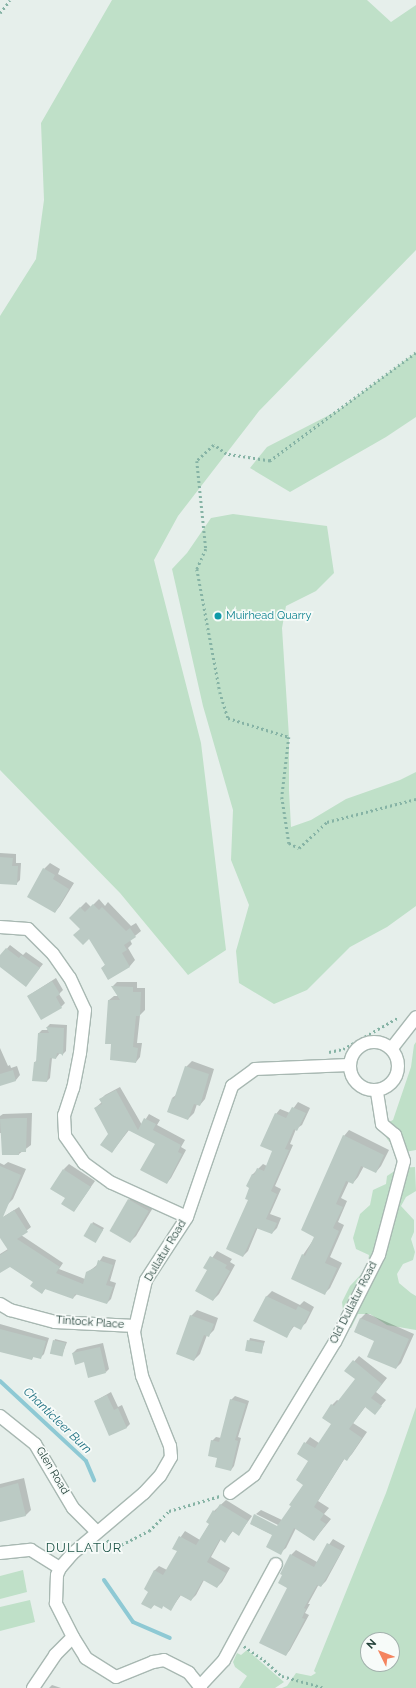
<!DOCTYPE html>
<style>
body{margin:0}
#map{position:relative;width:416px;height:1688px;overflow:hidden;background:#e6efeb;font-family:Raleway,sans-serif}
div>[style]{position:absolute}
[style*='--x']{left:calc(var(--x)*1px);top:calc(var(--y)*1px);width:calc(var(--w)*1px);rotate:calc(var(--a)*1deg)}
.green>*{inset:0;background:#bfe0c8}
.shadow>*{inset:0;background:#0003}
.stream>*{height:4px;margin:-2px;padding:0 2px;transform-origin:2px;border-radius:2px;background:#8ec9d4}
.building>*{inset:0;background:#bbcac4;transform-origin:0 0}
.path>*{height:2.5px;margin-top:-1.25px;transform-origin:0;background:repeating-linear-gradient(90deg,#86b3a5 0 2px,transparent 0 5px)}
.roads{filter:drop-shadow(1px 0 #a8b8b2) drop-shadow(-1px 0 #a8b8b2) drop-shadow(0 1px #a8b8b2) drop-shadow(0 -1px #a8b8b2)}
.minor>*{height:12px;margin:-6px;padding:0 6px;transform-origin:6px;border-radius:6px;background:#fff}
.minor>.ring{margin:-6px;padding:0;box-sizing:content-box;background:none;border:12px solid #fff;border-radius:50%}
.dots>*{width:11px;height:11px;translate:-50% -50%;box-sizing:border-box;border:2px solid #f7fbf9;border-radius:50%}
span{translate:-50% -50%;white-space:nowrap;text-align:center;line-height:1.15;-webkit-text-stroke:3.5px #f7fbf9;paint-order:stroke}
.culture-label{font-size:11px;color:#0d838f}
.left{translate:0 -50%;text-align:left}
.street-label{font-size:11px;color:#24423a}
.water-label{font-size:12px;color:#1c6f80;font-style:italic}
.quarter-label{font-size:13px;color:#1f5548;letter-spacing:1px}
.north{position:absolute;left:360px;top:1632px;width:40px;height:40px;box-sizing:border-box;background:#f7fbf9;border:1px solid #a3b1ad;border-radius:50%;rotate:313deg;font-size:11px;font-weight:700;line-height:16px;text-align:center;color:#24423a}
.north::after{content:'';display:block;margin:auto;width:14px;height:18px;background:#f4845f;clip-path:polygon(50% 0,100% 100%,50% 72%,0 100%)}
</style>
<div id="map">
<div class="green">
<div style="clip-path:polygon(112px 0,367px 0,391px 22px,416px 5px,416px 250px,259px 411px,178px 516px,154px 560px,201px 743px,226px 950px,188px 975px,120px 893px,0 770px,0 316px,36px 259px,44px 200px,41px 123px)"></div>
<div style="clip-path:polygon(416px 352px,416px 417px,386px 437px,290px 492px,250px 468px,267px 447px,337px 411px)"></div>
<div style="clip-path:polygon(233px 514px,327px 526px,334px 573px,316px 591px,286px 606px,282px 628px,289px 737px,289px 790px,291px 827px,311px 820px,346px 799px,400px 780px,416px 772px,416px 906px,387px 927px,350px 947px,307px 990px,274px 1004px,239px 983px,236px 951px,249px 905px,231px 860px,233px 810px,203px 706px,172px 569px,187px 553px,211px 518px)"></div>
<div style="clip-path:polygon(416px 1042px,416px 1150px,405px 1152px,394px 1147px,387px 1139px,383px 1129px,387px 1123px,393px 1120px,411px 1067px,414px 1045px)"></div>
<div style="clip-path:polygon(415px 1167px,416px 1191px,406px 1197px,401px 1206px,414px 1220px,414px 1232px,411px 1239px,415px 1252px,413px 1260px,403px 1264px,397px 1274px,399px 1283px,411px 1293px,416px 1296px,416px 1330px,387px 1325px,370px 1314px,358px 1314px,351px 1328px,345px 1328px,342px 1302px,350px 1286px,367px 1268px,369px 1255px,356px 1249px,353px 1238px,360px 1214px,370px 1205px,373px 1190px,386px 1184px,387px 1176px,399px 1168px)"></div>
<div style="clip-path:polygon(evenodd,416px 1407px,416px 1688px,282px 1688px,287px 1686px,296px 1673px,311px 1676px,316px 1673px,314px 1671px,386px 1493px,416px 1407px,368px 1640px,392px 1640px,392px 1664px,368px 1664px,368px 1640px)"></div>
<div style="clip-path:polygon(23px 1570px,27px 1592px,0 1599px,0 1576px)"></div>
<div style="clip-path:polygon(30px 1600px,35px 1622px,0 1631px,0 1607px)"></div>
<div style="clip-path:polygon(247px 1650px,284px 1682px,275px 1688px,239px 1688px,247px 1676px,235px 1667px,233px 1662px,237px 1653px,241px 1655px)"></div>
</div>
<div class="shadow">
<div style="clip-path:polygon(0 853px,16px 854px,16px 863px,21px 863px,20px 880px,16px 884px,0 883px)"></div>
<div style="clip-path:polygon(50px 863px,60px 869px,58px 874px,74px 883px,60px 906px,55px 912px,44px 869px)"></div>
<div style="clip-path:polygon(99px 899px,105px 906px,108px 902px,131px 926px,136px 923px,141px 931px,130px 940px,132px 944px,128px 948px,135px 960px,130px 966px,108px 979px,102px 968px,106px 964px,90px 937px,70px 918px,86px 902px,91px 907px)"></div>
<div style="clip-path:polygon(10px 945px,23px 955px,26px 952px,43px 964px,26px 985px,0 966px,0 957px)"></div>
<div style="clip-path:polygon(56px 978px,63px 990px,59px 994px,65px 1003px,61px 1007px,28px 996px)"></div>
<div style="clip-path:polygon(117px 982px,137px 982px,137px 988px,145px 988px,145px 1010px,140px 1015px,137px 1043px,142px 1043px,140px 1057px,136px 1062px,112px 1043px,109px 1000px,114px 996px,118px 996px,113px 986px)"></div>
<div style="clip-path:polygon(50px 1024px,67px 1025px,66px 1051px,63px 1054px,60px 1053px,56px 1058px,52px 1058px,50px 1078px,47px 1081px,35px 1062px,37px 1060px,39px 1033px,42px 1030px,48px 1030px,47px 1027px)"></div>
<div style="clip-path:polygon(0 1048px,8px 1066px,10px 1065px,11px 1068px,17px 1066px,20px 1075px,16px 1080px,0 1085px)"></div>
<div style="clip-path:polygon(192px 1061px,214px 1069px,205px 1099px,200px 1105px,197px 1104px,194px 1113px,188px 1119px,172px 1098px,176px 1095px,186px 1067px)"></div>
<div style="clip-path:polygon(120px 1087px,142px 1125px,149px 1114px,160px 1120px,157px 1125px,185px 1140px,181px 1147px,186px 1150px,171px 1178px,167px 1183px,156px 1143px,129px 1130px,112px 1152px,109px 1134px,95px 1108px,102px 1102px,101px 1099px,105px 1095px)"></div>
<div style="clip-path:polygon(298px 1102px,310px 1108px,302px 1125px,296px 1129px,290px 1144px,293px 1145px,275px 1186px,281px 1189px,270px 1214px,281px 1218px,277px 1228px,272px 1233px,258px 1227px,248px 1251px,243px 1256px,252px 1175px,263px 1164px,267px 1166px,274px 1151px,276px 1114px,280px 1109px,290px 1113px)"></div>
<div style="clip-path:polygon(32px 1113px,31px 1145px,19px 1154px,3px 1133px,0 1133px,0 1116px,3px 1114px)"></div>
<div style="clip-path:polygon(349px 1130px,389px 1150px,381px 1166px,376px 1172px,364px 1166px,358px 1177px,353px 1183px,349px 1181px,341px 1198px,347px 1201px,338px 1222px,344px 1225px,330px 1257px,342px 1263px,330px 1288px,324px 1294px,303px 1255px,316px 1236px,344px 1136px)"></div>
<div style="clip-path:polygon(8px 1162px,26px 1169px,13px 1199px,8px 1204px,0 1201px,0 1163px,4px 1165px)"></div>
<div style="clip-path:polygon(69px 1164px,95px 1181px,74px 1211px,64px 1169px)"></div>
<div style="clip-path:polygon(134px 1194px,154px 1206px,136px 1236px,130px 1242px,129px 1200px)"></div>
<div style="clip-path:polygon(19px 1207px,31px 1227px,21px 1235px,63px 1263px,59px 1269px,85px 1279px,87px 1273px,97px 1265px,103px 1256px,116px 1260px,110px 1281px,116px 1283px,111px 1299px,107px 1303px,77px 1294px,73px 1298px,46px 1288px,42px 1293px,34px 1282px,10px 1266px,0 1267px,0 1254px,8px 1249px,0 1236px,0 1219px)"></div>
<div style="clip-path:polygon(93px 1222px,104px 1228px,95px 1242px,92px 1224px)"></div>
<div style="clip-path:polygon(217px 1251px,232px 1259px,230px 1262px,235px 1265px,219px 1294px,213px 1300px,208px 1270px,205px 1268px)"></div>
<div style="clip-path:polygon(272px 1291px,300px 1305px,304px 1301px,314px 1307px,306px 1323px,300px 1328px,295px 1325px,286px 1337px,255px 1320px,267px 1296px)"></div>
<div style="clip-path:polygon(197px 1310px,218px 1318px,214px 1330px,209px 1335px,207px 1335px,200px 1354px,194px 1360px,191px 1316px)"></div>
<div style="clip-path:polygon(366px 1313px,414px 1334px,401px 1363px,396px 1368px,376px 1341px,355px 1332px,361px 1318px)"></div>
<div style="clip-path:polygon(0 1324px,49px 1338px,44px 1354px,40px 1358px,34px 1356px,32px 1359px,0 1343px)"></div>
<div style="clip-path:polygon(250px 1338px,265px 1341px,261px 1353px,246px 1351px)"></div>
<div style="clip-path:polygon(55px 1339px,67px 1342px,62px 1355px,51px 1352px)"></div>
<div style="clip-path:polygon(103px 1343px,109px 1369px,106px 1372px,73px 1353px,77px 1349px)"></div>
<div style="clip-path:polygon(359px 1356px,387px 1378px,376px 1392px,386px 1400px,375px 1413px,366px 1406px,353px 1423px,367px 1432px,352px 1454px,347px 1459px,345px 1458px,318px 1501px,329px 1508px,324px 1514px,331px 1519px,314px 1540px,296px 1528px,286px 1548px,280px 1553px,267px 1547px,273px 1535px,251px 1524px,256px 1514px,256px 1516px,281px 1529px,282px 1527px,256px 1514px,261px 1510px,282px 1520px,292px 1506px,290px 1505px,305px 1484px,297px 1480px,309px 1461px,298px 1453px,310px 1437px,319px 1443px,332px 1424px,323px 1418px,332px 1405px,337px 1400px,339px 1401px,356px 1379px,346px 1371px)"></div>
<div style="clip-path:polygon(111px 1392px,118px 1407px,122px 1405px,130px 1424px,127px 1427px,110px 1435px,95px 1401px)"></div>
<div style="clip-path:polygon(235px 1396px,249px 1401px,238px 1437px,241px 1438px,234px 1466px,231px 1470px,218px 1458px,212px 1441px,216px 1437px,221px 1438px,231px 1400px)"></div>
<div style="clip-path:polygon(24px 1478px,31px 1510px,26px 1515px,0 1521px,0 1484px)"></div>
<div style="clip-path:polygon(226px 1500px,252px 1516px,239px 1534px,233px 1531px,225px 1541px,221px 1539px,211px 1557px,230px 1568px,222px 1582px,217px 1587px,204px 1580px,196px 1595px,191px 1600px,181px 1595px,171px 1609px,164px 1605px,161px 1608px,155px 1604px,151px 1608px,149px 1591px,154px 1571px,159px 1566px,167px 1570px,178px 1551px,173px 1548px,185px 1531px,200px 1540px,210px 1523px,214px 1511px)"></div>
<div style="clip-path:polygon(333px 1539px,345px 1546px,326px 1581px,321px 1586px,319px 1584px,308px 1604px,310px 1604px,305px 1613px,309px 1615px,290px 1650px,286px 1655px,288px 1588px,291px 1555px,296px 1550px,317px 1562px)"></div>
<div style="clip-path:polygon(52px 1685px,61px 1688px,49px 1688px)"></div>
</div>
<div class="stream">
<div style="--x:0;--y:1381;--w:117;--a:42.9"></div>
<div style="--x:86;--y:1461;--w:21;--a:67"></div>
<div style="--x:104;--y:1580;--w:51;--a:55.4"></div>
<div style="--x:133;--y:1622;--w:40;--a:23.4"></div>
</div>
<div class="building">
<div style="clip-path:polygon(0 857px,13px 858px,12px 866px,18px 866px,17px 885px,0 884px)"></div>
<div style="clip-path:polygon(43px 868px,55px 875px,53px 879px,69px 889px,55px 913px,27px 897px)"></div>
<div style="clip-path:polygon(93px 904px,99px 910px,102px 907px,126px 931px,130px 928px,136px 937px,124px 945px,127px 950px,122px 953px,130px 967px,108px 980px,101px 968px,105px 965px,89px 939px,83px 945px,73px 935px,80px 929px,69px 918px,80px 907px,85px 912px)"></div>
<div style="clip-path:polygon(6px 948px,19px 958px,21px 955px,40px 968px,26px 987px,0 967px,0 955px)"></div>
<div style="clip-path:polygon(52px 981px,60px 994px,56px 997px,62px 1008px,41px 1020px,27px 996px)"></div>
<div style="clip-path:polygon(111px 986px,133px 987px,133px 992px,141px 992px,140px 1016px,136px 1016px,133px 1047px,138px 1048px,136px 1063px,110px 1060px,111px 1044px,105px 1044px,108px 1000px,120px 1000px)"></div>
<div style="clip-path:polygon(46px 1027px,64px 1028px,63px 1056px,61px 1054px,57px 1053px,56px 1059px,50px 1058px,47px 1082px,32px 1081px,34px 1062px,36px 1062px,38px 1033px,49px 1033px)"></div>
<div style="clip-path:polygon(185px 1066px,209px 1074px,200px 1106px,194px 1104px,188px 1120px,167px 1112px,172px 1098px,174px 1099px)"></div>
<div style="clip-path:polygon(13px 1070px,16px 1081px,0 1086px,0 1074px)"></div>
<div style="clip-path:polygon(116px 1090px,138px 1130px,144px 1118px,156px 1124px,153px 1130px,181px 1145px,178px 1152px,182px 1154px,167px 1184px,140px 1170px,155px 1144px,128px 1130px,112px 1153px,100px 1145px,108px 1134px,94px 1108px,102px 1104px,99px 1099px)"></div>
<div style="clip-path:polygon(292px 1107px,306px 1113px,297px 1131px,294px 1129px,285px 1149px,289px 1150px,271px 1191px,277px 1194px,266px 1219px,277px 1223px,272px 1234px,256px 1228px,243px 1257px,226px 1249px,248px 1200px,245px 1199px,249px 1188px,246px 1186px,252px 1174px,254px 1175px,257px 1168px,264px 1171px,272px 1151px,260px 1146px,275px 1113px,286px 1118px)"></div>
<div style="clip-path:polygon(15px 1118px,27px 1118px,26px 1152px,19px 1152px,19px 1155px,2px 1155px,0 1119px)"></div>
<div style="clip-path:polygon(343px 1135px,384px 1155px,376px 1173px,361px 1166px,353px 1184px,346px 1181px,336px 1204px,343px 1207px,333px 1228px,339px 1231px,325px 1263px,337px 1268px,325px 1295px,291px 1279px,302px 1254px,305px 1256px,314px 1237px,301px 1230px)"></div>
<div style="clip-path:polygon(0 1166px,21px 1175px,3px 1217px,14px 1210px,28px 1232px,17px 1239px,60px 1267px,56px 1273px,83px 1284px,86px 1272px,96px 1267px,98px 1260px,113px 1265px,106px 1285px,113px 1287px,107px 1304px,75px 1294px,73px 1299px,45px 1289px,42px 1294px,30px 1286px,33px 1282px,10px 1267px,0 1273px,0 1255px,8px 1250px,0 1238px)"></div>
<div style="clip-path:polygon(63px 1169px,91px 1187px,74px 1212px,61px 1204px,65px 1198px,50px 1189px)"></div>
<div style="left:128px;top:1199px;width:24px;height:37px;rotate:30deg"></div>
<div style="left:91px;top:1223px;width:14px;height:15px;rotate:30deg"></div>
<div style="clip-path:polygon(210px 1256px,227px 1265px,225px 1268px,230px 1271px,213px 1301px,195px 1291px,207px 1270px,203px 1268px)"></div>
<div style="clip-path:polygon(266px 1296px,296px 1310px,298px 1306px,310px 1312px,301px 1330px,293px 1326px,287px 1338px,253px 1321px)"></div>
<div style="clip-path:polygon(190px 1315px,214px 1324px,209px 1337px,204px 1335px,194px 1361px,176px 1354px)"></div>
<div style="clip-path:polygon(360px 1318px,409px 1339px,396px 1369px,367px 1357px,374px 1341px,354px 1332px)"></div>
<div style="clip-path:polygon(0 1329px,46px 1341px,41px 1359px,33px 1357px,32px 1360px,0 1352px)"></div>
<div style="left:53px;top:1340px;width:13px;height:14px;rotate:13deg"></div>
<div style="left:247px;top:1340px;width:17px;height:11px;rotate:10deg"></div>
<div style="clip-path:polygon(100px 1347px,106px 1373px,88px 1378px,84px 1362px,75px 1365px,72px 1353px)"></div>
<div style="clip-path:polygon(353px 1360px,382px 1384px,371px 1398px,382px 1406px,375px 1415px,365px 1407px,349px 1429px,362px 1438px,347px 1461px,344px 1459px,314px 1507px,324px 1514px,320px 1520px,326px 1524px,314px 1541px,294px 1528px,281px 1555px,266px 1547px,272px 1535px,250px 1524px,254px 1514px,277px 1526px,291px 1506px,289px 1505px,303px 1485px,296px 1480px,308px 1461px,297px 1454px,304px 1442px,315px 1448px,331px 1424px,322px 1418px,331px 1404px,334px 1406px,355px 1379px,344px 1371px)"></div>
<div style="clip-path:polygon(107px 1395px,114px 1410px,118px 1408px,127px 1428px,109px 1436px,94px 1401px)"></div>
<div style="clip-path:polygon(230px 1399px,246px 1404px,235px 1440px,238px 1441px,231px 1471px,215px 1467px,217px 1458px,208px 1456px,211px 1440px,219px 1442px)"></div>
<div style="clip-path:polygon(18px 1483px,26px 1516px,0 1522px,0 1488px)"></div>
<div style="clip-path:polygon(220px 1504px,248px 1521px,239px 1536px,232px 1531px,225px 1543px,220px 1539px,207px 1562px,226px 1573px,217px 1588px,203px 1580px,191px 1601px,180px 1595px,171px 1611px,163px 1606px,162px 1609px,154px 1605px,151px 1609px,141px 1604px,148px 1592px,144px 1589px,154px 1570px,163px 1575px,177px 1551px,172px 1549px,179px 1536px,196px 1545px,209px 1524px,206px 1522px,213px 1510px,215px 1512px)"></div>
<div style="clip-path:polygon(327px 1543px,342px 1551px,321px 1587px,317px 1585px,304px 1608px,306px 1609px,302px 1618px,305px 1619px,286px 1656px,259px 1643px,287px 1588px,278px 1583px,282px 1575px,280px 1574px,290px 1554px,314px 1567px)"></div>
</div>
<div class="path">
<div style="--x:0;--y:13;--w:16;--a:-52"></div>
<div style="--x:416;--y:353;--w:182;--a:143.5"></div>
<div style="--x:270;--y:461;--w:45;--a:-171"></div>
<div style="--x:226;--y:454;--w:15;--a:-143"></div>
<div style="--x:214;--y:445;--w:23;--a:137"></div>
<div style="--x:197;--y:461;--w:88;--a:84.2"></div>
<div style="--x:206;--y:549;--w:22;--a:114"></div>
<div style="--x:197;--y:569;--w:125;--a:79.4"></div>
<div style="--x:220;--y:692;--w:27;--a:73"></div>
<div style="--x:228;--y:718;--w:64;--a:17.3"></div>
<div style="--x:289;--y:737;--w:60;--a:96.7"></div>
<div style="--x:282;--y:797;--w:47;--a:81.3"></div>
<div style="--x:289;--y:843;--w:11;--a:27"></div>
<div style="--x:299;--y:848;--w:38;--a:-43"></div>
<div style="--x:327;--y:822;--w:92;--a:-14.5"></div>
<div style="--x:329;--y:1052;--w:14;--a:-12"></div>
<div style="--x:343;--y:1049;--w:64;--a:-29.7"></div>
<div style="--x:107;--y:1540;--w:12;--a:35"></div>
<div style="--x:117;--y:1547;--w:36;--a:-27"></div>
<div style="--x:149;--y:1531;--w:28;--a:-45"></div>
<div style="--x:169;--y:1511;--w:53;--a:-16.4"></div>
<div style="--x:244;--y:1646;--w:24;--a:35"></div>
<div style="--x:264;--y:1660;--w:24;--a:42"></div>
<div style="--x:282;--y:1676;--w:45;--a:15.6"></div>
</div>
<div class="roads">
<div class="minor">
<div style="--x:0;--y:927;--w:28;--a:4"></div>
<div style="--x:28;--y:929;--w:35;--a:45"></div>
<div style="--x:53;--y:954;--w:29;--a:55"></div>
<div style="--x:70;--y:978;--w:35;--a:65"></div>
<div style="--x:85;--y:1010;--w:43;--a:96.6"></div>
<div style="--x:80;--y:1053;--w:36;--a:101"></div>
<div style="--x:73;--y:1088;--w:28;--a:108"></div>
<div style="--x:64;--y:1115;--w:21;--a:87"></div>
<div style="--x:65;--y:1136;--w:33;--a:55"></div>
<div style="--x:84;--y:1163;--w:34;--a:36"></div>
<div style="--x:112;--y:1183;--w:82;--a:24.4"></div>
<div class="ring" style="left:350px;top:1042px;width:36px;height:36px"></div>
<div style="--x:392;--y:1048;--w:39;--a:-52"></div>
<div style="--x:0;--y:1304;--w:12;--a:31"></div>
<div style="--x:10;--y:1310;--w:47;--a:14.9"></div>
<div style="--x:55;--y:1322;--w:80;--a:2.9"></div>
<div style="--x:0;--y:1416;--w:45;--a:38.7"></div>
<div style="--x:35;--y:1444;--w:74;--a:59.3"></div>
<div style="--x:73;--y:1508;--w:34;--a:45"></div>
<div style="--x:230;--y:1493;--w:30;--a:-37"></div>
<div style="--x:254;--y:1475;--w:156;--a:-58.7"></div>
<div style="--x:335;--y:1342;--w:97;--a:-63.2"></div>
<div style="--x:379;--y:1255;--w:97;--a:-75.1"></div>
<div style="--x:404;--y:1161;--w:28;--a:-109"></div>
<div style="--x:395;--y:1135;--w:17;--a:-140"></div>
<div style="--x:382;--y:1124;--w:33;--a:-99"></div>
<div style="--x:0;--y:1553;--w:31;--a:-6"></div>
<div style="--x:31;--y:1550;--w:34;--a:32"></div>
<div style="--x:116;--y:1677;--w:36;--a:-148"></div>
<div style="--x:86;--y:1658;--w:25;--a:-122"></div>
<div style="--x:73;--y:1637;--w:38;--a:-117"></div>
<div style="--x:56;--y:1603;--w:28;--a:-88"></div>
<div style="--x:57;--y:1575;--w:8;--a:-67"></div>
<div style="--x:60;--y:1568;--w:18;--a:-49"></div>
<div style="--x:72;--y:1554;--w:94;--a:-40.3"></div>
<div style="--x:144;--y:1493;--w:23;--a:-47"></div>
<div style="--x:160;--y:1476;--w:22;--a:-60"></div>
<div style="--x:171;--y:1457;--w:11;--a:-95"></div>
<div style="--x:170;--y:1446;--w:75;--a:-111.8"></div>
<div style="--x:142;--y:1376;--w:45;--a:-100.3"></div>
<div style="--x:134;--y:1332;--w:53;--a:-77"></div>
<div style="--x:146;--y:1280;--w:75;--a:-56.9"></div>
<div style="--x:187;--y:1217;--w:139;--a:-71"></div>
<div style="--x:232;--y:1086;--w:29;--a:-36"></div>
<div style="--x:255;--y:1069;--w:94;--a:-2.4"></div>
<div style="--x:116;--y:1677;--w:40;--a:-22"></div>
<div style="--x:153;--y:1662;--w:11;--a:-10"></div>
<div style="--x:164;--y:1660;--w:28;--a:27"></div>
<div style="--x:189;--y:1673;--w:19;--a:51"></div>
<div style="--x:200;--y:1686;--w:35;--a:-47"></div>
<div style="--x:224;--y:1660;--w:109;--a:-61.6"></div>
<div style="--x:33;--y:1688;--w:40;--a:-56"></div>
<div style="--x:55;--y:1655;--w:25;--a:-45"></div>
</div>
</div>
<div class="dots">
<div style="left:218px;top:616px;background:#0f9aa8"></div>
</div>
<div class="culture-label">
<span class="left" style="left:226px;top:616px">Muirhead Quarry</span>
</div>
<div class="street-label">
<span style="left:166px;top:1251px;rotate:-59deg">Dullatur Road</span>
<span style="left:354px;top:1303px;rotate:-63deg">Old Dullatur Road</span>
<span style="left:90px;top:1323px;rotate:4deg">Tintock Place</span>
<span style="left:52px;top:1471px;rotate:59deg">Glen Road</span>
</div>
<div class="water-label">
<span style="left:57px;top:1421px;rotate:44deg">Chanticleer Burn</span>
</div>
<div class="quarter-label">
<span style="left:84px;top:1548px">DULLATUR</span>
</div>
<div class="north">N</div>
</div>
